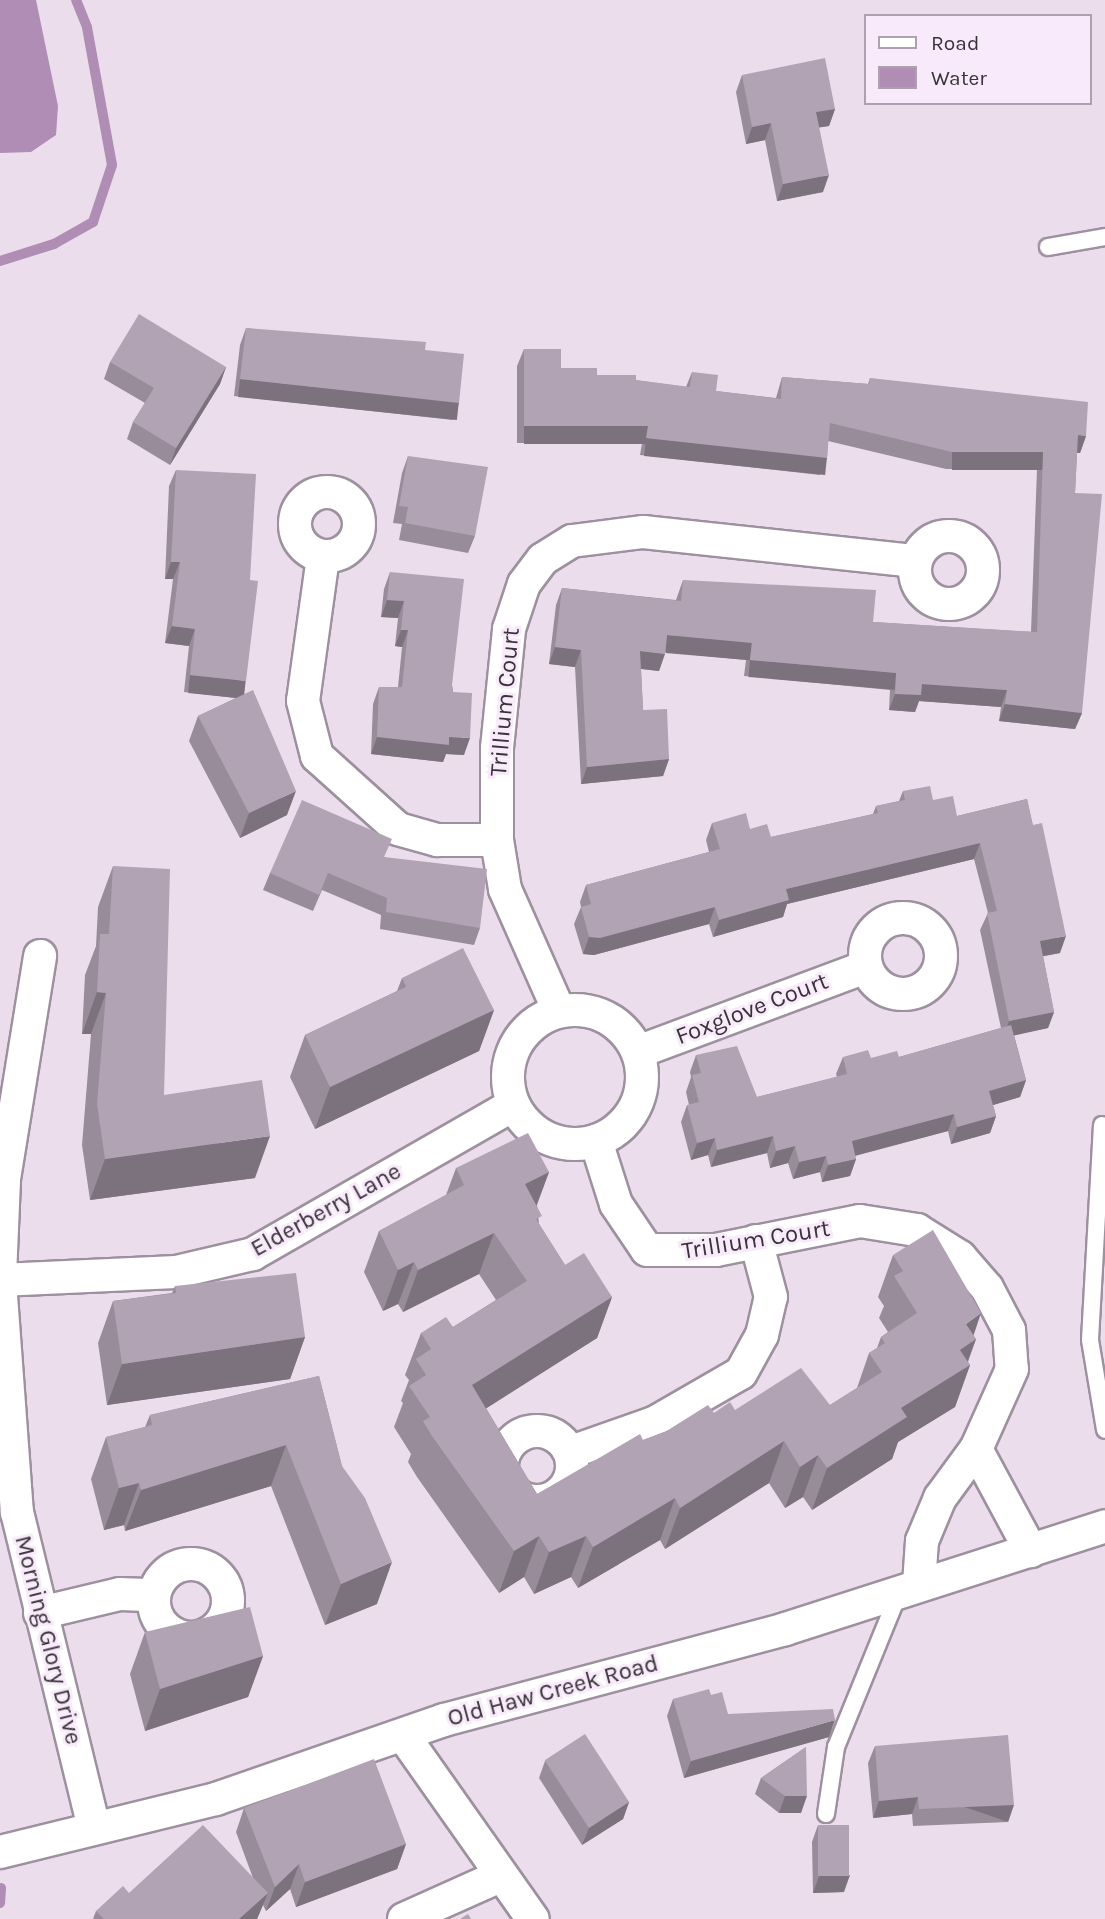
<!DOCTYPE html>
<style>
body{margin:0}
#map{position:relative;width:1105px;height:1919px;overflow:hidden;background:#ecdded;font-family:Karla,sans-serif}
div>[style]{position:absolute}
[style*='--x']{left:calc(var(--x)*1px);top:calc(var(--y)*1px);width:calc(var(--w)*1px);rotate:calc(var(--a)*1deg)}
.water>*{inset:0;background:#b08db4}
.stream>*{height:10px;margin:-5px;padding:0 5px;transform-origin:5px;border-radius:5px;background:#b08db4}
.roads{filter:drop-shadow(2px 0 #9d909f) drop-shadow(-2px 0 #9d909f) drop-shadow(0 2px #9d909f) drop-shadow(0 -2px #9d909f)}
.service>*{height:16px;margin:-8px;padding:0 8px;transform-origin:8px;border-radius:8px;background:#fff}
.minor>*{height:32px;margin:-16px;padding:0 16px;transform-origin:16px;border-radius:16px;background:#fff}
.minor>.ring{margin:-16px;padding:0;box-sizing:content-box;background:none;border:32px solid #fff;border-radius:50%}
.wall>*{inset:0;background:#988c9a}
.shaded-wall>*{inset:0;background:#7c727d;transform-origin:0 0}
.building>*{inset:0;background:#b1a3b3;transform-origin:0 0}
span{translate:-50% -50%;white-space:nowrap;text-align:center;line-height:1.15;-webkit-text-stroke:6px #f9eafb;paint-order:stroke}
.street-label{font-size:24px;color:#383339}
.legend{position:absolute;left:864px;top:14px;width:228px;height:91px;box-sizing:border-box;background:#f9eafb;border:2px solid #aca1ad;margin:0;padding:9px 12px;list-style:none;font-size:21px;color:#383339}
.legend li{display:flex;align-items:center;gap:14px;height:35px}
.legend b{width:35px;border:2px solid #aca1ad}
</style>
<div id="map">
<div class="water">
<div style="clip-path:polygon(0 0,36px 0,58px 106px,56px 135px,31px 152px,0 153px)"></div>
</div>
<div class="stream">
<div style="--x:0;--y:261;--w:57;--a:-17.5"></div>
<div style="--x:54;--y:244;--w:45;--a:-29.4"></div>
<div style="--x:93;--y:222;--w:60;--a:-71.6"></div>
<div style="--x:112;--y:165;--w:140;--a:-100.3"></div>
<div style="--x:87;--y:27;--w:29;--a:-112"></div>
<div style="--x:0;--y:1903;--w:15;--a:-86"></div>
</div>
<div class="roads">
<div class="service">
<div style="--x:1048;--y:247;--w:58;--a:-10"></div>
<div style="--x:1102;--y:1125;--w:215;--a:93.2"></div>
<div style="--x:1090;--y:1340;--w:91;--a:80.5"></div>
<div style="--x:826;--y:1814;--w:68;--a:-81.5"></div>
<div style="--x:836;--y:1747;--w:166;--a:-67.8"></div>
</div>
<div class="minor">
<div class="ring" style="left:295px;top:492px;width:32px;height:32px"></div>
<div class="ring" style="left:915px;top:536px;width:36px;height:36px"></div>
<div style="--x:323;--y:557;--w:145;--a:97.9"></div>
<div style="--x:303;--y:701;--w:57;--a:75.7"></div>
<div style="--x:317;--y:756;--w:109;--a:42"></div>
<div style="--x:398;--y:829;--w:41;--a:15.8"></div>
<div style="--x:437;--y:840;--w:60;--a:0"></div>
<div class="ring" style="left:865px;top:918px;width:44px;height:44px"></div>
<div class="ring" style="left:508px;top:1010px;width:102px;height:102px"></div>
<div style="--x:559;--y:1011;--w:133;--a:-113.9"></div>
<div style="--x:505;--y:889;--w:50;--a:-99.3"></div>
<div style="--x:497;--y:840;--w:92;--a:-90"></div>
<div style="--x:497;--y:748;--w:120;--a:-84.2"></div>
<div style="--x:509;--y:629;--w:47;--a:-71.6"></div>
<div style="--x:524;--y:584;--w:31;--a:-53"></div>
<div style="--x:543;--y:559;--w:34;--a:-32"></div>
<div style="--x:572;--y:541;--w:72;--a:-7.2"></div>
<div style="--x:643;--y:532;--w:274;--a:6.1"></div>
<div style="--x:638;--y:1052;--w:242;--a:-20.5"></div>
<div style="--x:596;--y:1141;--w:66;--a:72.4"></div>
<div style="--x:616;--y:1204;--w:55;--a:56"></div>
<div style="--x:647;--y:1250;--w:69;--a:0"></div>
<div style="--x:716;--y:1250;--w:147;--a:-11.4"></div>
<div style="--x:860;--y:1221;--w:58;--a:9"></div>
<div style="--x:917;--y:1230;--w:51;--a:32.1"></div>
<div style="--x:960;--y:1257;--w:41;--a:48.9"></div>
<div style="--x:987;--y:1288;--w:47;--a:62.4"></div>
<div style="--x:1009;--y:1330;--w:39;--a:86"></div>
<div style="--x:1012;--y:1369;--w:88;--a:114.2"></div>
<div style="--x:0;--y:1276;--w:97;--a:-87.6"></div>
<div style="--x:4;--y:1179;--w:226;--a:-80.8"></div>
<div style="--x:0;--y:1280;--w:176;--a:-2.6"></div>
<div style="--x:176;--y:1272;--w:79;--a:-13.2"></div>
<div style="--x:253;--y:1254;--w:300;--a:-29.8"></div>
<div style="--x:0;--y:1282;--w:231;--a:85.8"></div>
<div style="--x:17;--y:1512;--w:325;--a:76.3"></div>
<div class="ring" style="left:502px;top:1431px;width:38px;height:38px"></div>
<div style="--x:571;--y:1452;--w:88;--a:-19.3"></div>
<div style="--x:654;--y:1423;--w:100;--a:-29.9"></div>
<div style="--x:741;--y:1373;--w:43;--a:-61.1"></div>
<div style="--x:762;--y:1335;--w:39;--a:-77"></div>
<div style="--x:771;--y:1297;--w:58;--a:-105"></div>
<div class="ring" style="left:154px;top:1564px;width:42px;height:42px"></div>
<div style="--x:919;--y:1584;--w:43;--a:-86"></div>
<div style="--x:922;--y:1541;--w:47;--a:-67.3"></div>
<div style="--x:940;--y:1498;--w:61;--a:-53.7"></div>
<div style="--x:976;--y:1449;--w:116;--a:61.7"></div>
<div style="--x:40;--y:1613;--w:82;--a:-13.4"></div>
<div style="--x:120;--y:1594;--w:33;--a:2"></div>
<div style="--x:403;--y:1735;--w:225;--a:54.8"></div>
<div style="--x:0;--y:1852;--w:222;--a:-13.8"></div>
<div style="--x:216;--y:1799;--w:241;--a:-19.1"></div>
<div style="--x:444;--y:1720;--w:353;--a:-14.9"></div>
<div style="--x:785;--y:1629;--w:336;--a:-17.8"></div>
<div style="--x:404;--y:1919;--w:105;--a:-24.1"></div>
</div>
</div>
<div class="wall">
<div style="clip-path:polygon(742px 75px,835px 109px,829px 126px,819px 127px,823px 192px,777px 201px,765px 140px,746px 144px,736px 92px)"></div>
<div style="clip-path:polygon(246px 328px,425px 350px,459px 403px,453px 420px,234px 396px,240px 345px)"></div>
<div style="clip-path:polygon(524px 349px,561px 368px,597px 375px,686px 387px,692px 372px,716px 391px,776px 398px,782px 377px,868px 384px,870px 378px,1086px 436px,1080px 453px,1077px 453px,1075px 493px,1082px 713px,1075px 729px,999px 721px,1001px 707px,919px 701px,915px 712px,889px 710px,890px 690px,744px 676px,746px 660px,665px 652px,659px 671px,641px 669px,643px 710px,669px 759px,663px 776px,581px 784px,575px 667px,549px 664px,556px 605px,562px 588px,676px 600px,683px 580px,873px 622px,1031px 632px,1037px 469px,946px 469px,828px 441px,827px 458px,820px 475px,640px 455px,642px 443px,517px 443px,517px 366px)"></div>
<div style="clip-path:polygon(110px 362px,226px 367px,220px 384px,170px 465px,127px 439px,133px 422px,145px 403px,104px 379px)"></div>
<div style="clip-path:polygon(408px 456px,475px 536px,468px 553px,399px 540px,402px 524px,393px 523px,402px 473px)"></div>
<div style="clip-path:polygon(176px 470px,241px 696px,287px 815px,240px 838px,189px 741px,198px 716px,236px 698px,184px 692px,189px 646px,165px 643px,173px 579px,165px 579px,169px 486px)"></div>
<div style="clip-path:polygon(390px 572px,452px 685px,464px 755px,446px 754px,443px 762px,371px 754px,373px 704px,379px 687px,398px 687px,402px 647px,395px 646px,398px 618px,381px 617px,384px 589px)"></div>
<div style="clip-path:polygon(903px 791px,933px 800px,957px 816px,1027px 799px,1060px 953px,1043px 956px,1054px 1012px,1048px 1028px,1014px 1035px,1026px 1080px,1020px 1097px,993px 1105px,996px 1116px,990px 1133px,951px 1144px,948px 1131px,855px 1156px,856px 1159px,850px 1176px,822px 1182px,820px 1172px,793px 1179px,788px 1163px,770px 1168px,767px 1153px,711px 1167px,708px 1155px,691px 1160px,681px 1122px,687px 1105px,689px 1105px,686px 1092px,691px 1077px,690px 1072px,696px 1055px,757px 1097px,837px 1077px,836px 1074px,843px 1057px,871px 1058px,899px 1057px,1001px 1028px,980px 930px,988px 913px,974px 859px,787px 904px,783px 917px,713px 937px,709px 924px,594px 955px,583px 954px,574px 924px,581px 907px,580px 902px,586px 885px,709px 852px,706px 840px,712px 823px,750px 829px,771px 837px,873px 814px,876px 806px,899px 801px)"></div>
<div style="clip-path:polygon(385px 857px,480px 928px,474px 945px,380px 929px,381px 915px,322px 890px,313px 911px,263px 890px,270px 873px)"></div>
<div style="clip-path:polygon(113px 866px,164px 1095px,255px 1178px,90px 1200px,82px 1145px,91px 1034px,82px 1034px,85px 975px,96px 946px,98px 907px)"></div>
<div style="clip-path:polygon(402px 978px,494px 1010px,479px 1051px,315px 1129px,290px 1077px,305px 1035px,397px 991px)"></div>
<div style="clip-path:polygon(456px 1168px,549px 1172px,537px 1205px,539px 1224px,565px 1265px,612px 1297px,597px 1338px,486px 1408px,537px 1494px,643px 1440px,714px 1413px,735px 1410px,830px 1405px,857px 1388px,869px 1353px,877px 1348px,881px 1337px,888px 1332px,879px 1318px,884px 1306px,878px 1297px,893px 1255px,973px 1336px,976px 1339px,968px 1362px,970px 1365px,955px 1407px,898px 1442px,892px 1459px,812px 1510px,803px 1497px,785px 1508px,769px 1483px,665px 1549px,660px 1540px,578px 1588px,571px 1577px,534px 1594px,524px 1577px,499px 1593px,417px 1477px,408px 1462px,411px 1454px,394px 1427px,403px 1403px,401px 1401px,409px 1380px,405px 1375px,421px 1333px,453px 1327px,496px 1300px,479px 1274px,403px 1312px,398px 1304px,383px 1311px,364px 1272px,379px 1231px,446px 1195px)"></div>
<div style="clip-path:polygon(175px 1286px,305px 1337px,290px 1379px,107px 1405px,98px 1343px,113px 1301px,172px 1293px)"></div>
<div style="clip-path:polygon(319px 1376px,377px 1604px,325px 1625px,271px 1486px,125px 1531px,124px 1525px,104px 1530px,91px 1479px,106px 1437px,145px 1427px,150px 1415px)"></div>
<div style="clip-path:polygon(145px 1632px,263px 1656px,248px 1697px,145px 1731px,130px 1674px)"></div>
<div style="clip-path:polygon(711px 1695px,728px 1714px,829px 1737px,684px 1778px,667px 1716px,673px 1699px)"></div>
<div style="clip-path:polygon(875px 1746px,1008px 1822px,913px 1826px,912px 1814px,873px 1818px,868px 1763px)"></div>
<div style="clip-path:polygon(806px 1747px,801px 1813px,779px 1813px,755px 1794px,761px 1778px)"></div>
<div style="clip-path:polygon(545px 1761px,629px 1802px,623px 1819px,582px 1845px,539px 1778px)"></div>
<div style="clip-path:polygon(244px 1808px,406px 1844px,397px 1869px,296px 1907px,290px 1889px,266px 1911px,263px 1905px,257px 1919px,93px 1919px,96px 1911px,129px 1893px,253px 1878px,236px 1832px)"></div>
<div style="clip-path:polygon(818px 1825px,844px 1892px,813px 1893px,812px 1842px)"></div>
</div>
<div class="shaded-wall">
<div style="clip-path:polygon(835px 109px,829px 126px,810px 129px,816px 112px)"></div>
<div style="clip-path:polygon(771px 123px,765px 140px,746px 144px,752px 127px)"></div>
<div style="clip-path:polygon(829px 175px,823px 192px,777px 201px,783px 184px)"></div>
<div style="clip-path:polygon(226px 367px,220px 384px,170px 465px,176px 448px)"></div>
<div style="left:240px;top:379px;width:220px;height:18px;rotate:6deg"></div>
<div style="left:524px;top:426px;width:124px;height:18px"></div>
<div style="clip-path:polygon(1078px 435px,1086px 436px,1080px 453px,1072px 452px)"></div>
<div style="left:646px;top:438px;width:182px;height:18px;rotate:6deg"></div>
<div style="left:952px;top:452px;width:91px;height:18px"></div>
<div style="clip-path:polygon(171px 562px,180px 562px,173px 579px,165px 579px)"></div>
<div style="clip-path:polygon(387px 600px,404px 601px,398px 618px,381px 617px)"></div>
<div style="clip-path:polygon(172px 626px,195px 629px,189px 646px,165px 643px)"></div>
<div style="clip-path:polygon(401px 630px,408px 630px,402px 647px,395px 646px)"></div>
<div style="left:667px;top:635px;width:85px;height:18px;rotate:5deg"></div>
<div style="clip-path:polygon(555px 647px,581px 650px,575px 667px,549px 664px)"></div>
<div style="clip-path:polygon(640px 651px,665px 654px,659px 671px,634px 668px)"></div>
<div style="left:750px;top:660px;width:147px;height:17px;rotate:5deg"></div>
<div style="left:190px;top:675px;width:56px;height:18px;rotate:6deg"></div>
<div style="clip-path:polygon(922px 684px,1007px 690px,1001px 707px,919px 701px,915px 712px,889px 710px,895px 694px)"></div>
<div style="clip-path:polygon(1005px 704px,1082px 713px,1075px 729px,999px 721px)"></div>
<div style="clip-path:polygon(377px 737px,449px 737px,470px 738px,464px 755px,446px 754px,443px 762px,371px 754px)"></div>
<div style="clip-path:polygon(669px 759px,663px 776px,581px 784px,587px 767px)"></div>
<div style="clip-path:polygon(296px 791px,287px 815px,240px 838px,249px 813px)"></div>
<div style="clip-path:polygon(980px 843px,974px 859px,787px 904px,783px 917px,713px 937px,719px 920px,786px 889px)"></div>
<div style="clip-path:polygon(715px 907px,709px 924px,594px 955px,583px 954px,589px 937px)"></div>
<div style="clip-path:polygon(1066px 936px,1060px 953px,1034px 958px,1040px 941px)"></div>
<div style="clip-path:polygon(97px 992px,106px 993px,91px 1034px,82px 1034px)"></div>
<div style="clip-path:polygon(494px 1010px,479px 1051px,315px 1129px,330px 1087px)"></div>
<div style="clip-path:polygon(1054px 1012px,1048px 1028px,1003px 1038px,1009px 1021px)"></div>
<div style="clip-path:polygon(1026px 1080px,1020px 1097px,983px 1108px,989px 1091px)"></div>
<div style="clip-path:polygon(954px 1114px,948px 1131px,846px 1158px,852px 1141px)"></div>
<div style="clip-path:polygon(996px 1116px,990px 1133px,951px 1144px,957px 1127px)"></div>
<div style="clip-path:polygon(270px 1136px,255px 1178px,90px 1200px,105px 1159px)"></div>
<div style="clip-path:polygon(773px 1136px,767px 1153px,711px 1167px,717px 1150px)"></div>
<div style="clip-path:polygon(715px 1138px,708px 1155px,691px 1160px,697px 1143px)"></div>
<div style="clip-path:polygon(795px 1146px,788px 1163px,770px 1168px,776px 1151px)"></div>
<div style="clip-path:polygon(826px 1156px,820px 1172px,793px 1179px,799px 1162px)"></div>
<div style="clip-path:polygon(856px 1159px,850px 1176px,822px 1182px,828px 1165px)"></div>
<div style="clip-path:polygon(549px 1172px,533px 1214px,525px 1184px)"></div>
<div style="clip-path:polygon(494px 1233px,479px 1274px,403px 1312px,418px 1270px)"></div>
<div style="clip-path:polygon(414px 1262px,398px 1304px,383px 1311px,398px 1270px)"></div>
<div style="clip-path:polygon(612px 1297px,597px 1338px,457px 1427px,472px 1385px)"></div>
<div style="clip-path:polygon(981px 1313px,971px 1343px,976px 1339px,965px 1368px,970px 1365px,955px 1407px,898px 1442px,892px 1459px,812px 1510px,827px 1468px,901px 1408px,966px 1324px)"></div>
<div style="clip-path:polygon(305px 1337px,290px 1379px,107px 1405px,122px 1364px)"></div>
<div style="clip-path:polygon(784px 1441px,769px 1483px,665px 1549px,680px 1508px)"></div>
<div style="clip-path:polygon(286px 1445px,271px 1486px,125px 1531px,141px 1490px)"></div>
<div style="clip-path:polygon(818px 1455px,803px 1497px,785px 1508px,800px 1467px)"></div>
<div style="clip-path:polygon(139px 1483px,124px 1525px,104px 1530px,119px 1488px)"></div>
<div style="clip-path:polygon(675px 1498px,660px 1540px,578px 1588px,593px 1547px)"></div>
<div style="clip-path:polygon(539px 1536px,524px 1577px,499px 1593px,514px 1551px)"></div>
<div style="clip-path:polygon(586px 1536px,571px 1577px,534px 1594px,549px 1552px)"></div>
<div style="clip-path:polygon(392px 1562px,377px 1604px,325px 1625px,341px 1584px)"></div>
<div style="clip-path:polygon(263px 1656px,248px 1697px,145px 1731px,160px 1689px)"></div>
<div style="clip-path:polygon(835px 1720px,829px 1737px,684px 1778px,691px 1761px)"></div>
<div style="clip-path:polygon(785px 1796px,807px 1796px,801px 1813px,779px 1813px)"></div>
<div style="clip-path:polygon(918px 1797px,912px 1814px,873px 1818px,879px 1801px)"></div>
<div style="clip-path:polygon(629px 1802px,623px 1819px,582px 1845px,589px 1828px)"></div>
<div style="left:1014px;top:1805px;width:18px;height:95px;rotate:109deg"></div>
<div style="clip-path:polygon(406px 1844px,397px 1869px,296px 1907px,305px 1882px)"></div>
<div style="clip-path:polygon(299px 1864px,290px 1889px,266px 1911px,275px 1887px)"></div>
<div style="clip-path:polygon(850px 1875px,844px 1892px,813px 1893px,819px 1876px)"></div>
<div style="clip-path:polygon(268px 1893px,257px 1919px,239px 1919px)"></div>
</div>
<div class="building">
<div style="clip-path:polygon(825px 58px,835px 109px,816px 112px,829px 175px,783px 184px,771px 123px,752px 127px,742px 75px)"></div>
<div style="clip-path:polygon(139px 314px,226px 367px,176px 448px,133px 422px,154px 388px,110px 362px)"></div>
<div style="clip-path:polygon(246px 328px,426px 342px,425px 350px,464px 354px,459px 403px,240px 379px)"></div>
<div style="clip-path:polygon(524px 349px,561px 349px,561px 368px,597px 368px,597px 375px,636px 375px,636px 380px,690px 387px,692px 372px,718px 375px,716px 391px,781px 399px,782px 377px,869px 384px,870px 378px,1088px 402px,1086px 436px,1078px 435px,1075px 493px,1102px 494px,1082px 713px,1005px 704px,1007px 690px,922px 684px,921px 695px,895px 694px,896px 673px,750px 660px,752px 643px,667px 635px,665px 654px,640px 651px,643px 710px,667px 709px,669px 759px,587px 767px,581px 650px,555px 647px,562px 588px,681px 601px,683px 580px,876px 590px,873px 622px,1037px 632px,1043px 452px,952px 452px,830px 423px,827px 458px,646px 438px,648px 426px,524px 426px)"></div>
<div style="clip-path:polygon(408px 456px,488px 467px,475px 536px,405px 523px,408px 507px,399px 506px)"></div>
<div style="clip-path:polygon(176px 470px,256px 474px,250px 580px,258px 581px,246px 681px,190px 675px,195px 629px,172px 626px,180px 562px,171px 562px)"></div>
<div style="clip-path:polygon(390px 572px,464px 579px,452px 685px,453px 692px,472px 693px,470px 738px,449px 737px,449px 745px,377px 737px,379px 687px,402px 687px,408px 630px,401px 630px,404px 601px,387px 600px)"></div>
<div style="clip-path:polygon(253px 690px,296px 791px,249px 813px,198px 716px)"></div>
<div style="clip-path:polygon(930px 786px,933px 800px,953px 796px,957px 816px,1027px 799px,1033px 825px,1042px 823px,1066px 936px,1040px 941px,1054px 1012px,1009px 1021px,987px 913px,997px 911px,980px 843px,786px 889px,789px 900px,719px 920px,715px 907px,600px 938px,589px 937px,581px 907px,591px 904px,586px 885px,720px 849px,712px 823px,746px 813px,750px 829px,767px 824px,771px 837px,878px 813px,876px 806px,905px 800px,903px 791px)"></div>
<div style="clip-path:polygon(302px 800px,392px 839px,384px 857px,487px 869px,480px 928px,386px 912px,387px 898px,328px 873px,319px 895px,270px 873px)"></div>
<div style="clip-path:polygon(113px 866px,170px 869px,164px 1095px,262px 1080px,270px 1136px,105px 1159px,97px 1104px,106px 993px,97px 992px,100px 934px,109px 934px)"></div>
<div style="clip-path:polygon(463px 948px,494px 1010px,330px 1087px,305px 1035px,406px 987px,402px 978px)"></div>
<div style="clip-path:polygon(1011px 1025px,1026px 1080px,989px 1091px,996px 1116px,957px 1127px,954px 1114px,852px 1141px,856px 1159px,828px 1165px,826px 1156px,799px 1162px,795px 1146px,776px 1151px,773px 1136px,717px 1150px,715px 1138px,697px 1143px,687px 1105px,699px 1102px,692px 1075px,701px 1073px,696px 1055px,737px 1046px,757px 1097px,847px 1074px,843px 1057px,868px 1050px,871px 1058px,897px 1051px,899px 1057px)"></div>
<div style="clip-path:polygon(528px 1133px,549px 1172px,525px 1184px,542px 1216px,536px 1219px,565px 1265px,584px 1253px,612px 1297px,472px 1385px,537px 1494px,640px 1434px,643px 1440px,665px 1432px,708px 1405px,714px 1413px,730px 1402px,735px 1410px,801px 1368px,830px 1405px,882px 1372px,869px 1353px,885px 1343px,881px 1337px,917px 1313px,894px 1276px,903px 1271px,893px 1255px,933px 1230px,981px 1313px,966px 1324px,976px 1339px,960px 1350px,970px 1365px,901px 1408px,907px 1417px,827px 1468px,818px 1455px,800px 1467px,784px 1441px,680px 1508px,675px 1498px,593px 1547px,586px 1536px,549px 1552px,539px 1536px,514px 1551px,432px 1436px,423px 1421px,430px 1417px,409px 1386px,426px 1375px,416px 1359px,431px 1349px,421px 1333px,446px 1317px,453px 1327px,527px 1281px,494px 1233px,418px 1270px,414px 1262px,398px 1270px,379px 1231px,464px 1185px,456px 1168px)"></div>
<div style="clip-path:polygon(296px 1273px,305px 1337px,122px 1364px,113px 1301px,176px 1293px,175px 1286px)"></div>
<div style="clip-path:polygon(319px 1376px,342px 1466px,365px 1498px,392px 1562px,341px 1584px,286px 1445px,141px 1490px,139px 1483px,119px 1488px,106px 1437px,152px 1425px,150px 1415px)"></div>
<div style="clip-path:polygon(250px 1607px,263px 1656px,160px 1689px,145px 1632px)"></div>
<div style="clip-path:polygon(709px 1689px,711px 1695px,722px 1692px,728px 1714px,833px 1709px,835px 1720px,691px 1761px,673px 1699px)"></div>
<div style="left:585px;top:1734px;width:81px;height:48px;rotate:57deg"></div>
<div style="clip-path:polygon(1008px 1735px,1014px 1805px,919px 1809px,918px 1797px,879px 1801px,875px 1746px)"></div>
<div style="clip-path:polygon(806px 1747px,807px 1796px,785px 1796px,761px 1778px)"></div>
<div style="clip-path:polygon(374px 1759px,406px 1844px,305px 1882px,299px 1864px,275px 1887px,244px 1808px)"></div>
<div style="clip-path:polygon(203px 1825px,268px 1893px,239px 1919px,104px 1919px,96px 1911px,123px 1886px,129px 1893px)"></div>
<div style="left:818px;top:1825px;width:31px;height:51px"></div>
<div style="clip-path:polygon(468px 1914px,471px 1919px,460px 1919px)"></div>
</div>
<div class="street-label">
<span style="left:505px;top:702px;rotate:-85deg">Trillium Court</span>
<span style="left:752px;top:1009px;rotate:-21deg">Foxglove Court</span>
<span style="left:326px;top:1210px;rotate:-29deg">Elderberry Lane</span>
<span style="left:756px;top:1240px;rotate:-9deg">Trillium Court</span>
<span style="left:48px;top:1640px;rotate:76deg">Morning Glory Drive</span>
<span style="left:553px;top:1691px;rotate:-15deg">Old Haw Creek Road</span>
</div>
<ul class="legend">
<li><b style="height:9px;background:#fff"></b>Road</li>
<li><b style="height:19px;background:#b08db4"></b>Water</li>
</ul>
</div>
